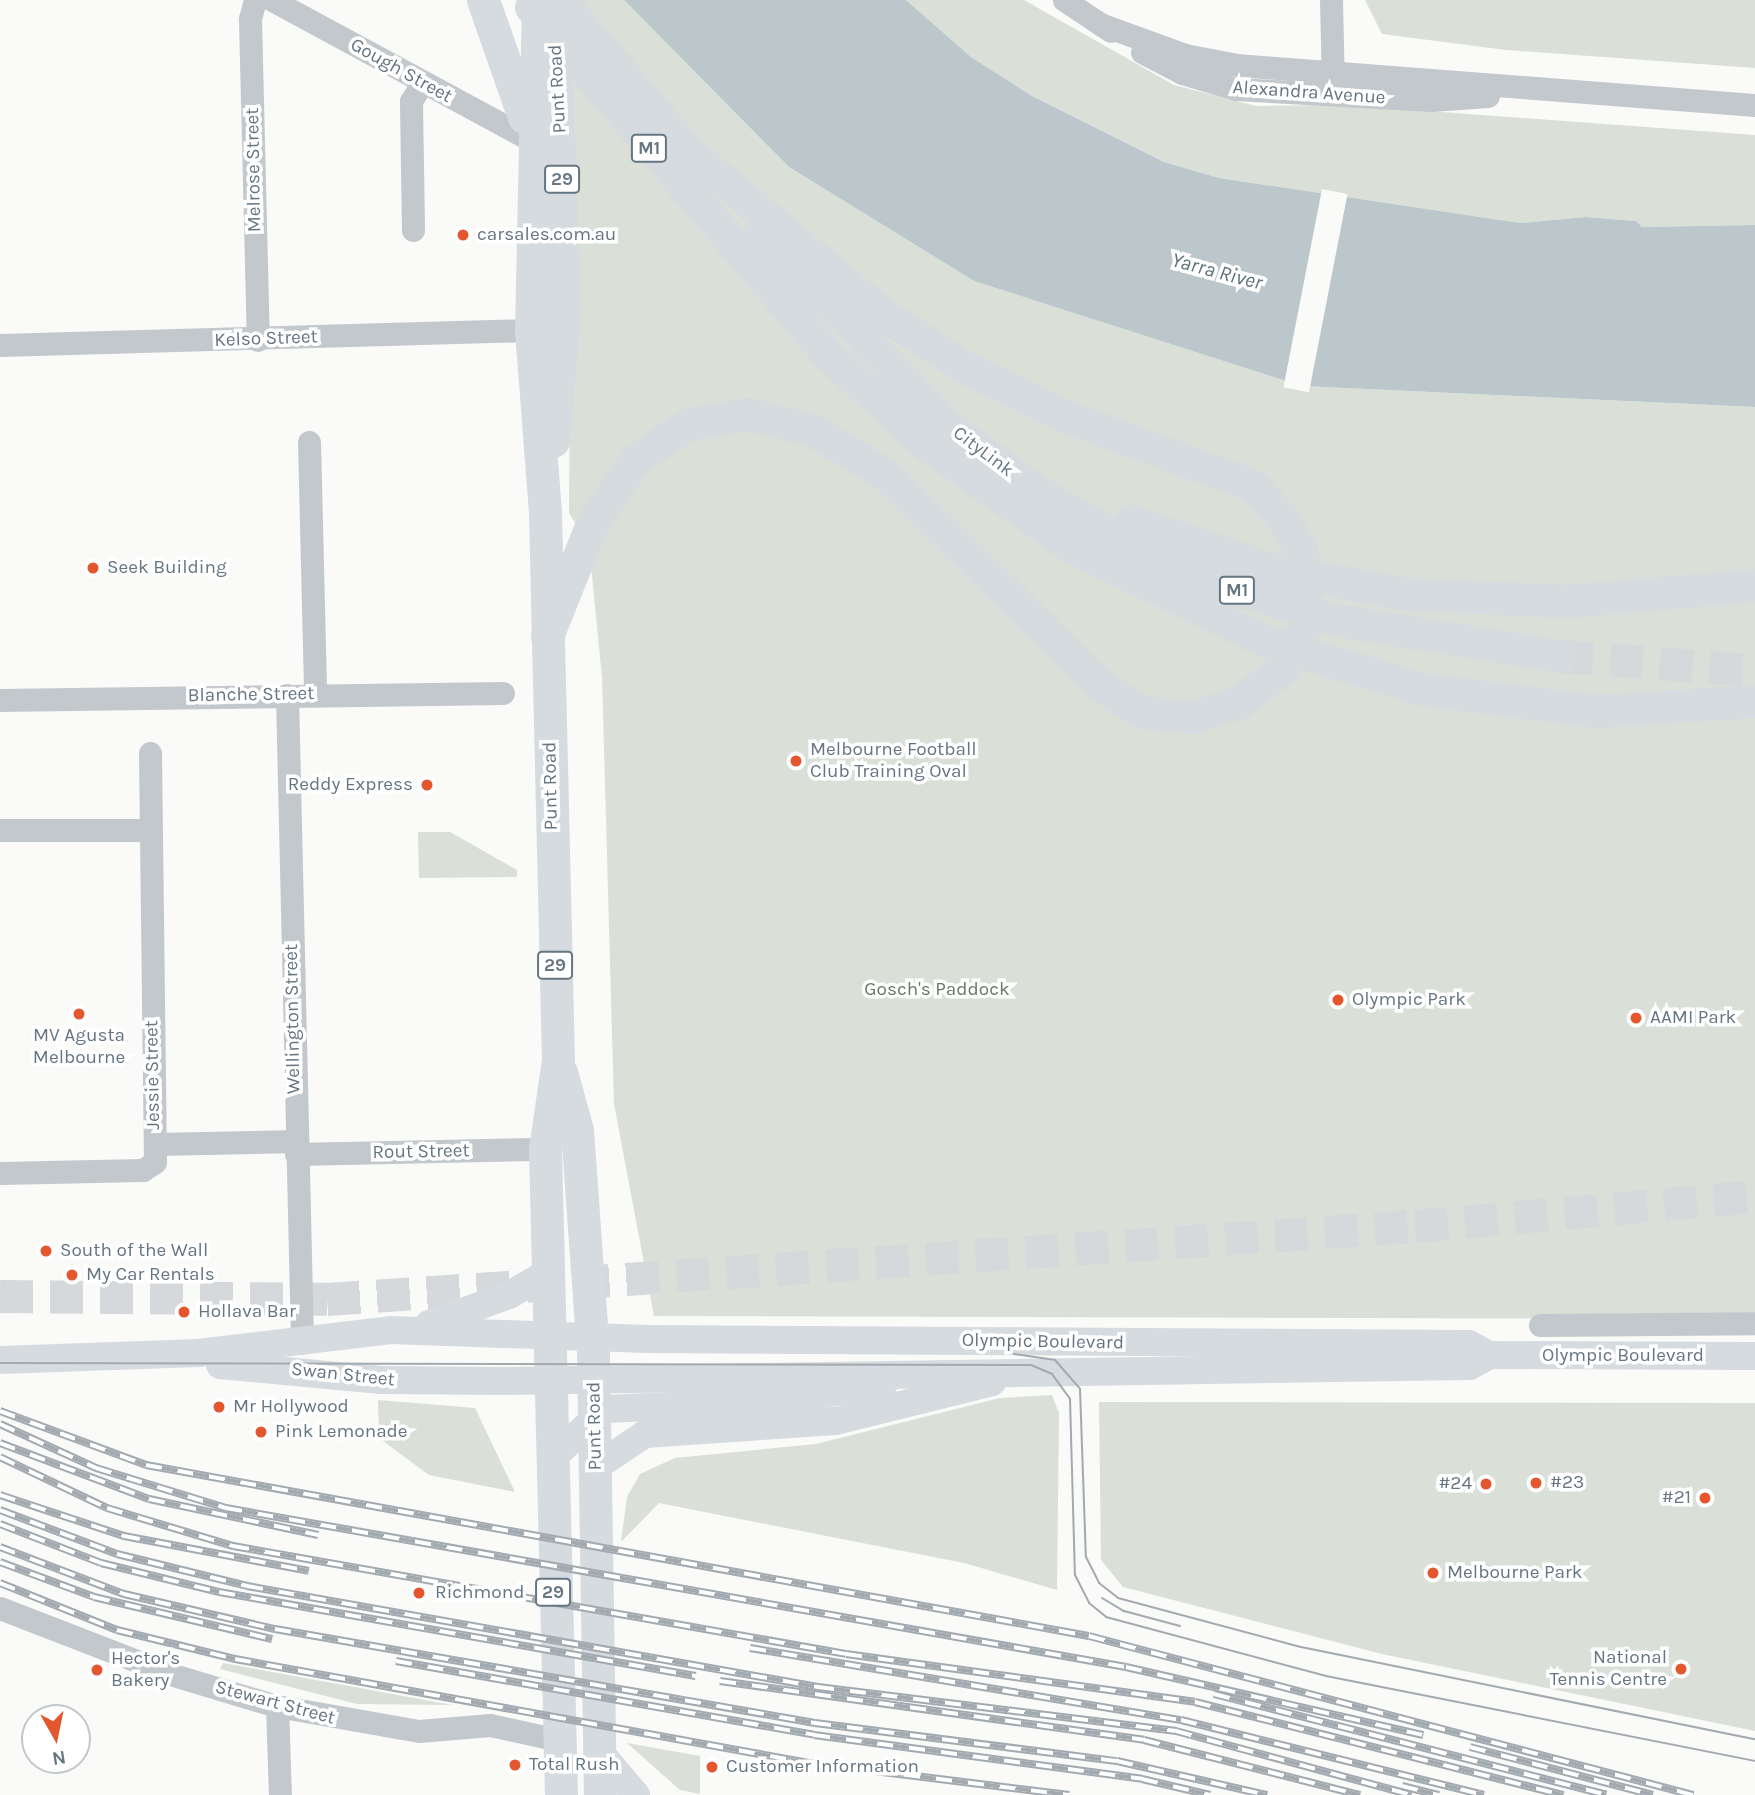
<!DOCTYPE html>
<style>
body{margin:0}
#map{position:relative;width:1755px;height:1795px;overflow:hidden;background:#fafaf8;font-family:Karla,sans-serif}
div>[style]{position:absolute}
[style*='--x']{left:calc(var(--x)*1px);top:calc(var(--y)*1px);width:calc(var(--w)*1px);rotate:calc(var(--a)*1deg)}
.green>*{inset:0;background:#dadfd7}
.water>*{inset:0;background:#bbc7cb}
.pier>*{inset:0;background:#fafaf8;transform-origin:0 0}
.highway-tunnel>*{height:33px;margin-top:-16.5px;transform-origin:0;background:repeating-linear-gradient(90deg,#d5d9db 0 33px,transparent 0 50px)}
.minor>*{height:23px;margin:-11.5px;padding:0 11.5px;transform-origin:11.5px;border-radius:11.5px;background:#c3c8cc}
.major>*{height:28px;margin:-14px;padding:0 14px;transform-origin:14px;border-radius:14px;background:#d6dbdf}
.highway>*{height:33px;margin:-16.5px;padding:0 16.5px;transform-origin:16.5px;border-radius:16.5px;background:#d6dbdf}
.tram>*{height:2px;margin:-1px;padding:0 1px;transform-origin:1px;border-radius:1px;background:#a2aab0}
.rail>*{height:8px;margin-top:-4px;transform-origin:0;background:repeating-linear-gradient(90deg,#fff 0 16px,#a2aab0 0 32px);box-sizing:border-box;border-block:2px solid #a2aab0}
.dots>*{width:19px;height:19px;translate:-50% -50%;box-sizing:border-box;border:4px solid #fff;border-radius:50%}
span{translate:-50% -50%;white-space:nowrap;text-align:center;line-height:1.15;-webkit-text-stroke:7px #fff;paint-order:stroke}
.shield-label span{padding:2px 5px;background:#fff;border:2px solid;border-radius:5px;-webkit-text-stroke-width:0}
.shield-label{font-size:18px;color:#657683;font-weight:700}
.street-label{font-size:19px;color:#657683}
.poi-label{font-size:19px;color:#657683}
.left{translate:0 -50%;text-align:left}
.right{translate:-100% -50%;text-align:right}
.park-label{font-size:19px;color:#687a64}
.water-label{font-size:21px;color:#60757c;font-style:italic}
.north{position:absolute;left:21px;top:1704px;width:70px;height:70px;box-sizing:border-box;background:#fff;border:2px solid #c1c8cd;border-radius:50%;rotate:171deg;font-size:19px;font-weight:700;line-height:28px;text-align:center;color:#657683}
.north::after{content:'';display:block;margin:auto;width:24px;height:32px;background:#e4572e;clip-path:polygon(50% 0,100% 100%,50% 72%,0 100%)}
</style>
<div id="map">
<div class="green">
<div style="clip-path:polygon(573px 0,624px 0,789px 167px,974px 281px,1302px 386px,1755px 407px,1755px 1319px,654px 1316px,614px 1104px,602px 677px,589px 546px,569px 513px)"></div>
<div style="clip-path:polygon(906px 0,1024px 0,1174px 85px,1256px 106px,1347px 105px,1755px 135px,1755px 225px,1642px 227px,1636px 221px,1586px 217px,1520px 223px,1219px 178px,1164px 162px,1032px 96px,971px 57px)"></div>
<div style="clip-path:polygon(1365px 0,1755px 0,1755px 68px,1506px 50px,1382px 34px)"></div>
<div style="clip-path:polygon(418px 832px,450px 832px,517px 870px,517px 877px,419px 878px)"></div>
<div style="clip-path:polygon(1052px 1395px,1059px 1413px,1057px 1590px,964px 1563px,659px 1503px,621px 1542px,627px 1497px,640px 1474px,675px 1458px,816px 1444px,1000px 1398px)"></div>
<div style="clip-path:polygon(378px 1400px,475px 1408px,515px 1492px,429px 1475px,379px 1438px)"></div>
<div style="clip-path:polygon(1099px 1402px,1755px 1403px,1755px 1731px,1382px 1654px,1123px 1587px,1101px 1560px)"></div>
<div style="clip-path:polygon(223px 1663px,349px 1686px,452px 1705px,357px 1704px,220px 1669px)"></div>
<div style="clip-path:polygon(627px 1743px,700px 1756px,700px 1794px,680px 1790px)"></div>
</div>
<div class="water">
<div style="clip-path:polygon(624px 0,906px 0,971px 57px,1032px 96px,1164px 162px,1219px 178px,1520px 223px,1586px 217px,1636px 221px,1642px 227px,1755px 225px,1755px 407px,1302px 386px,974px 281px,789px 167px)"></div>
</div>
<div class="pier">
<div style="left:1322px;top:189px;width:26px;height:202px;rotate:11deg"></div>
</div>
<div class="highway-tunnel">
<div style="--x:1560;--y:656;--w:196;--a:4.1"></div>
<div style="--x:0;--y:1296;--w:327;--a:0.5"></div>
<div style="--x:327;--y:1299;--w:1090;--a:-3.84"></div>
<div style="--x:1415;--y:1226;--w:341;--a:-5"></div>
</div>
<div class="minor">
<div style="--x:255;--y:0;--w:20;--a:105"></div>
<div style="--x:250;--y:19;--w:321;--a:88.6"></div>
<div style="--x:272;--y:0;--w:294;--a:28.4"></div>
<div style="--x:1064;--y:0;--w:56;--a:33.4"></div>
<div style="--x:1331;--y:0;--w:86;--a:88.7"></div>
<div style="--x:1100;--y:24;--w:90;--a:20"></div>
<div style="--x:1185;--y:55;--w:53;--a:10.9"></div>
<div style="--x:1237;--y:65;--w:520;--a:4.42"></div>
<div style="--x:1142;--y:52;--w:45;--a:27.7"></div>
<div style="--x:1182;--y:73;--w:56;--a:16.5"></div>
<div style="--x:1236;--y:89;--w:196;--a:3.2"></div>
<div style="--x:1432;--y:100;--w:56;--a:-4.1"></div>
<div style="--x:413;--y:230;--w:129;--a:-90.9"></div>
<div style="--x:411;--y:101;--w:22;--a:-58"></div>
<div style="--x:0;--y:345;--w:531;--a:-1.62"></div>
<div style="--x:309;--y:442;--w:252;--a:88.6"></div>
<div style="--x:287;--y:695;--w:648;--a:88.67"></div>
<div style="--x:0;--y:700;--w:503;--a:-0.8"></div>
<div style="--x:0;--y:830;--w:150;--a:0"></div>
<div style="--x:155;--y:1144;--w:140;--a:-1.2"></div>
<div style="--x:296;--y:1154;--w:249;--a:-1.2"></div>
<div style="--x:0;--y:1173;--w:143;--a:-1.2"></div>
<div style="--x:143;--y:1170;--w:14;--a:-34"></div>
<div style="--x:155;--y:1162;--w:409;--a:-90.7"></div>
<div style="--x:1540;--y:1325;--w:215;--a:-0.5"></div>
<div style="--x:0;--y:1608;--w:182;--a:21.2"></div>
<div style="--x:170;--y:1674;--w:112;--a:16.7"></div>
<div style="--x:277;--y:1706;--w:144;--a:10"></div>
<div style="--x:419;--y:1731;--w:71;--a:-4.8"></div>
<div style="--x:490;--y:1725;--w:70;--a:12.4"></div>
<div style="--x:277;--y:1706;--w:89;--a:88.1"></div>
</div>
<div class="major">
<div style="--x:429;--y:1324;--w:85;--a:-19.9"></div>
<div style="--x:509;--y:1295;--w:46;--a:-29.9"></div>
<div style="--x:0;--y:1360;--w:198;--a:-2"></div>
<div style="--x:198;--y:1353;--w:194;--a:-6.8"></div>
<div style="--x:391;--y:1330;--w:255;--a:2"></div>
<div style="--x:646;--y:1339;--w:823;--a:0.35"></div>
<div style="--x:1469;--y:1344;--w:24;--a:28"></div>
<div style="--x:1490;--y:1355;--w:265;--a:0.2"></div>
<div style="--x:220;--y:1365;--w:162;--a:5.3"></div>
<div style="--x:381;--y:1380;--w:121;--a:0.5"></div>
<div style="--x:502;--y:1381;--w:968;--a:-0.89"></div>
<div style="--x:1470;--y:1366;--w:23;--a:-29"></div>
<div style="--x:551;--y:1459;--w:74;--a:-42.8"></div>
<div style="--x:605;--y:1409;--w:182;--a:-2.5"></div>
<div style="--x:787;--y:1401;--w:99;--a:-10.5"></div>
<div style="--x:596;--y:1467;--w:59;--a:-34"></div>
<div style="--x:645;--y:1434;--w:191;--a:-3.9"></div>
<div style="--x:836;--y:1421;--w:161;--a:-14"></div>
<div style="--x:598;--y:1750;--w:59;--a:49.8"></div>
</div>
<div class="highway">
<div style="--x:483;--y:0;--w:124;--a:70.7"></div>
<div style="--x:538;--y:0;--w:330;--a:91.2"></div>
<div style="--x:531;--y:330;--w:184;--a:85.6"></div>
<div style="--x:545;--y:513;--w:547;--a:88.64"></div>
<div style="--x:558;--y:1060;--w:90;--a:98.3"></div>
<div style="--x:545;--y:1149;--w:646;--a:88.58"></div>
<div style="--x:560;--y:0;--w:218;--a:49.7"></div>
<div style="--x:531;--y:7;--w:459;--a:49.5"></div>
<div style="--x:829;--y:356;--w:134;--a:42.3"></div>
<div style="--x:928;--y:446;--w:176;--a:35"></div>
<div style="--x:1072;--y:547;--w:215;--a:26"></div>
<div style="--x:1265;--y:641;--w:164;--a:17"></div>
<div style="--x:1422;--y:689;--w:175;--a:7.2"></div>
<div style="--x:1596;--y:711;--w:159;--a:-3.6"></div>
<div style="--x:760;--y:233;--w:273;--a:45.6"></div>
<div style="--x:951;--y:428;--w:102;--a:36.6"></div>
<div style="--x:1033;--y:489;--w:108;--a:29.9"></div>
<div style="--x:1127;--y:543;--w:111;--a:23.3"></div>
<div style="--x:1229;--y:587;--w:107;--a:17.4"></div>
<div style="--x:1331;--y:619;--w:232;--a:9.2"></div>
<div style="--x:553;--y:441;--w:131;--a:-85.2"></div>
<div style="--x:564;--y:310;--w:280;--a:-92"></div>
<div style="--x:1130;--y:521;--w:146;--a:18.8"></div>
<div style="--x:1268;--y:568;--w:140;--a:10.7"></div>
<div style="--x:1406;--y:594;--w:163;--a:2.5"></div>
<div style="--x:1569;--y:601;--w:187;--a:-4.9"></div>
<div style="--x:547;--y:636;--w:124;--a:-68.2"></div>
<div style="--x:593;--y:521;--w:75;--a:-55.3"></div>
<div style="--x:636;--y:459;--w:63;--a:-33.9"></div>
<div style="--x:688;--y:424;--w:61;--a:-9.5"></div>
<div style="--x:748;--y:414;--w:66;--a:14"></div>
<div style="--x:812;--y:430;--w:85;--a:31.1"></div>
<div style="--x:885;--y:474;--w:300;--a:44.5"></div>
<div style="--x:1099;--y:684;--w:50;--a:33.7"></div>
<div style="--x:1141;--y:712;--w:52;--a:5.5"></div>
<div style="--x:1193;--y:717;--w:49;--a:-17.7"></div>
<div style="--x:1240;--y:702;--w:55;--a:-38.3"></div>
<div style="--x:1283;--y:668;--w:43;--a:-62.2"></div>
<div style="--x:1303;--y:630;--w:49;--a:-84.2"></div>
<div style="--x:1308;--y:581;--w:33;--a:-104"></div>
<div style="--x:1300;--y:549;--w:33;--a:-119"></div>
<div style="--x:1284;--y:520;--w:47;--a:-132.4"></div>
<div style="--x:1252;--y:485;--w:200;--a:-159.8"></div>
<div style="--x:1064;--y:416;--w:113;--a:-153.7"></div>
<div style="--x:963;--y:366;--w:95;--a:-147"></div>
<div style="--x:883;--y:314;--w:254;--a:-140.1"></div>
<div style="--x:561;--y:1072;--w:60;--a:74.6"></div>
<div style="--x:577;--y:1130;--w:225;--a:85.9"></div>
<div style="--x:593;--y:1354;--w:441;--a:89.1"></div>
</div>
<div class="tram">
<div style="--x:1008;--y:1353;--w:48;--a:8.5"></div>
<div style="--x:1055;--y:1360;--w:38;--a:49"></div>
<div style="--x:1080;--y:1389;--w:168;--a:88"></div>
<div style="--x:1086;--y:1557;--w:29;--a:63"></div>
<div style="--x:1099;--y:1583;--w:24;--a:38"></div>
<div style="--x:1118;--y:1598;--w:189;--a:15"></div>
<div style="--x:1301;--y:1647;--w:463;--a:11.5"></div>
<div style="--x:0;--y:1363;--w:1031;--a:0.11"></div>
<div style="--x:1031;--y:1365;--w:23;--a:23"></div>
<div style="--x:1052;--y:1374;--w:31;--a:54"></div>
<div style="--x:1070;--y:1399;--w:176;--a:88.4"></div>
<div style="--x:1075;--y:1575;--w:31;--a:63"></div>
<div style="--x:1089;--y:1603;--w:22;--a:39"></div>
<div style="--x:1106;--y:1617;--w:228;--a:15"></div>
<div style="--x:1326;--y:1676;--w:437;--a:11.2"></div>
<div style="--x:1102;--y:1598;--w:26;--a:31"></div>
<div style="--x:1124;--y:1611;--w:58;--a:15"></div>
</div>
<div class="rail">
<div style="--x:0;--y:1411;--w:156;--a:20.3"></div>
<div style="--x:146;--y:1465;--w:958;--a:10.28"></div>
<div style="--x:1089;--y:1636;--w:625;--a:14.75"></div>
<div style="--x:0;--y:1424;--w:106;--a:24.6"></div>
<div style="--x:96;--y:1468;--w:136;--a:17.1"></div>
<div style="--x:226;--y:1508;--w:914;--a:10.02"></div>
<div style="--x:1126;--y:1667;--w:305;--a:12.9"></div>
<div style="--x:0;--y:1443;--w:159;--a:20.6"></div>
<div style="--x:149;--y:1499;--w:173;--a:12"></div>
<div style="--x:0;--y:1457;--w:119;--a:25.5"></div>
<div style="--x:107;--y:1508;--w:132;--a:16.8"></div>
<div style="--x:233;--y:1546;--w:622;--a:9.99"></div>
<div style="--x:846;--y:1654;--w:352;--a:7.8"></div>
<div style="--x:1195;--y:1702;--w:380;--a:14.2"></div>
<div style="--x:0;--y:1495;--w:131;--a:18.3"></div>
<div style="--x:124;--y:1536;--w:188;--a:10.7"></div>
<div style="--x:0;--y:1510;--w:125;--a:20.6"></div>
<div style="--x:117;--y:1554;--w:134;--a:13.8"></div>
<div style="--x:247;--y:1586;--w:580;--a:10.03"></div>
<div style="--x:818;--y:1687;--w:361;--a:7"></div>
<div style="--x:1176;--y:1731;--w:244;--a:15.2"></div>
<div style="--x:0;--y:1524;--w:108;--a:21.1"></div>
<div style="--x:101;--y:1563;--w:122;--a:13.8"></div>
<div style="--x:219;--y:1592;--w:484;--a:10"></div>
<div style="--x:0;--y:1547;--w:133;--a:20.8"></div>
<div style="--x:124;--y:1594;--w:155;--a:13.1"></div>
<div style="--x:275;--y:1629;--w:548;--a:9.87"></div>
<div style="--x:815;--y:1723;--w:304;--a:7.2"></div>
<div style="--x:1117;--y:1761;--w:154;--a:12.8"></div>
<div style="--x:0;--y:1562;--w:100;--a:20.4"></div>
<div style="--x:94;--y:1597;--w:183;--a:13.3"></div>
<div style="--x:0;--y:1583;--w:126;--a:21.9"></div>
<div style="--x:117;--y:1630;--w:122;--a:13.8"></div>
<div style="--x:235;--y:1659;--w:583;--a:10.27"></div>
<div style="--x:809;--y:1763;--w:262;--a:7"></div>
<div style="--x:750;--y:1648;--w:437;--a:9.5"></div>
<div style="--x:1181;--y:1720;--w:312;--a:13.9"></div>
<div style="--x:396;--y:1661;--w:424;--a:10"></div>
<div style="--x:814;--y:1735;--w:331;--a:7.6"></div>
<div style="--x:1142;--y:1779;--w:70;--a:13.2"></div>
<div style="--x:720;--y:1681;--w:428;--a:7.9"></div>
<div style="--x:1144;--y:1740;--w:223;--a:14.3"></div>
<div style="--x:1214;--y:1694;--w:405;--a:14.4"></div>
<div style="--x:1470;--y:1747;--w:189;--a:14.7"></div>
<div style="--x:1402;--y:1786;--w:38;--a:14"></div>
</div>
<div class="dots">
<div style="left:463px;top:235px;background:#e4572e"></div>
<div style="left:93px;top:568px;background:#e4572e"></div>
<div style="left:796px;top:761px;background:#e4572e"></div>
<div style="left:427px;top:785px;background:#e4572e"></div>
<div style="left:1338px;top:1000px;background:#e4572e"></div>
<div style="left:79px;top:1014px;background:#e4572e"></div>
<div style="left:1636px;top:1018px;background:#e4572e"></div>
<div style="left:46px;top:1251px;background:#e4572e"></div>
<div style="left:72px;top:1275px;background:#e4572e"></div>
<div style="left:184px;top:1312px;background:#e4572e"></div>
<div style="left:219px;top:1407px;background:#e4572e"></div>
<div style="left:261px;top:1432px;background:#e4572e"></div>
<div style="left:1536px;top:1483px;background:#e4572e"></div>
<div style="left:1486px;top:1484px;background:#e4572e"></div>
<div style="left:1705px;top:1498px;background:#e4572e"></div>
<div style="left:1433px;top:1573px;background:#e4572e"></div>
<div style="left:419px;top:1593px;background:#e4572e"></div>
<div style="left:1681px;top:1669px;background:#e4572e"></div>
<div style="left:97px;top:1670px;background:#e4572e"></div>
<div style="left:515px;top:1765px;background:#e4572e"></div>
<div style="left:712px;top:1767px;background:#e4572e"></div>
</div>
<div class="shield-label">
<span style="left:649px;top:148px">M1</span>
<span style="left:562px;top:179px">29</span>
<span style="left:1237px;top:590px">M1</span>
<span style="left:555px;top:965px">29</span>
<span style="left:553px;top:1592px">29</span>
</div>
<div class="street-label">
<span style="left:401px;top:71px;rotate:29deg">Gough Street</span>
<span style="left:558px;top:89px;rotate:-93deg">Punt Road</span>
<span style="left:1309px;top:93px;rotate:4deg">Alexandra Avenue</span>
<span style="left:254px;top:170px;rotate:-91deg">Melrose Street</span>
<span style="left:266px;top:339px;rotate:-2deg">Kelso Street</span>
<span style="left:983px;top:452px;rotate:37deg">CityLink</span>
<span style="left:251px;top:695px;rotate:-1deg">Blanche Street</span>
<span style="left:551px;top:786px;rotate:-91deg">Punt Road</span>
<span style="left:293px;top:1019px;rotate:-91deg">Wellington Street</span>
<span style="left:153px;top:1075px;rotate:-91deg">Jessie Street</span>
<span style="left:421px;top:1152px;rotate:-1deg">Rout Street</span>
<span style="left:1043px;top:1342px;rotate:1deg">Olympic Boulevard</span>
<span style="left:1623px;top:1356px">Olympic Boulevard</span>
<span style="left:343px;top:1375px;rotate:6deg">Swan Street</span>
<span style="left:595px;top:1426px;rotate:-91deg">Punt Road</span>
<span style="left:275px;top:1703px;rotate:15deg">Stewart Street</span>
</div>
<div class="poi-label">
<span class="left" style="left:477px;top:235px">carsales.com.au</span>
<span class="left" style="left:107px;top:568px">Seek Building</span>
<span class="left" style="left:810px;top:761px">Melbourne Football<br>Club Training Oval</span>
<span class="right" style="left:413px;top:785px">Reddy Express</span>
<span class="left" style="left:1352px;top:1000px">Olympic Park</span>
<span class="left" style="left:1650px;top:1018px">AAMI Park</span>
<span style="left:79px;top:1047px">MV Agusta<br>Melbourne</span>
<span class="left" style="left:60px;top:1251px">South of the Wall</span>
<span class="left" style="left:86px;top:1275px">My Car Rentals</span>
<span class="left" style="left:198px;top:1312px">Hollava Bar</span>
<span class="left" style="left:233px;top:1407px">Mr Hollywood</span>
<span class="left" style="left:275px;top:1432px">Pink Lemonade</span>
<span class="left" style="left:1550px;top:1483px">#23</span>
<span class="right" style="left:1472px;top:1484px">#24</span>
<span class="right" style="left:1691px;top:1498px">#21</span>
<span class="left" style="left:1447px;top:1573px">Melbourne Park</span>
<span class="left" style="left:435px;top:1593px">Richmond</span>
<span class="right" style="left:1667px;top:1669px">National<br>Tennis Centre</span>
<span class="left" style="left:111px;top:1670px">Hector's<br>Bakery</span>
<span class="left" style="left:529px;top:1765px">Total Rush</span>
<span class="left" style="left:726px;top:1767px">Customer Information</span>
</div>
<div class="park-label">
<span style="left:937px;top:990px">Gosch's Paddock</span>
</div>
<div class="water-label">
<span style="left:1217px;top:271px;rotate:15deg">Yarra River</span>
</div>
<div class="north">N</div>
</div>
